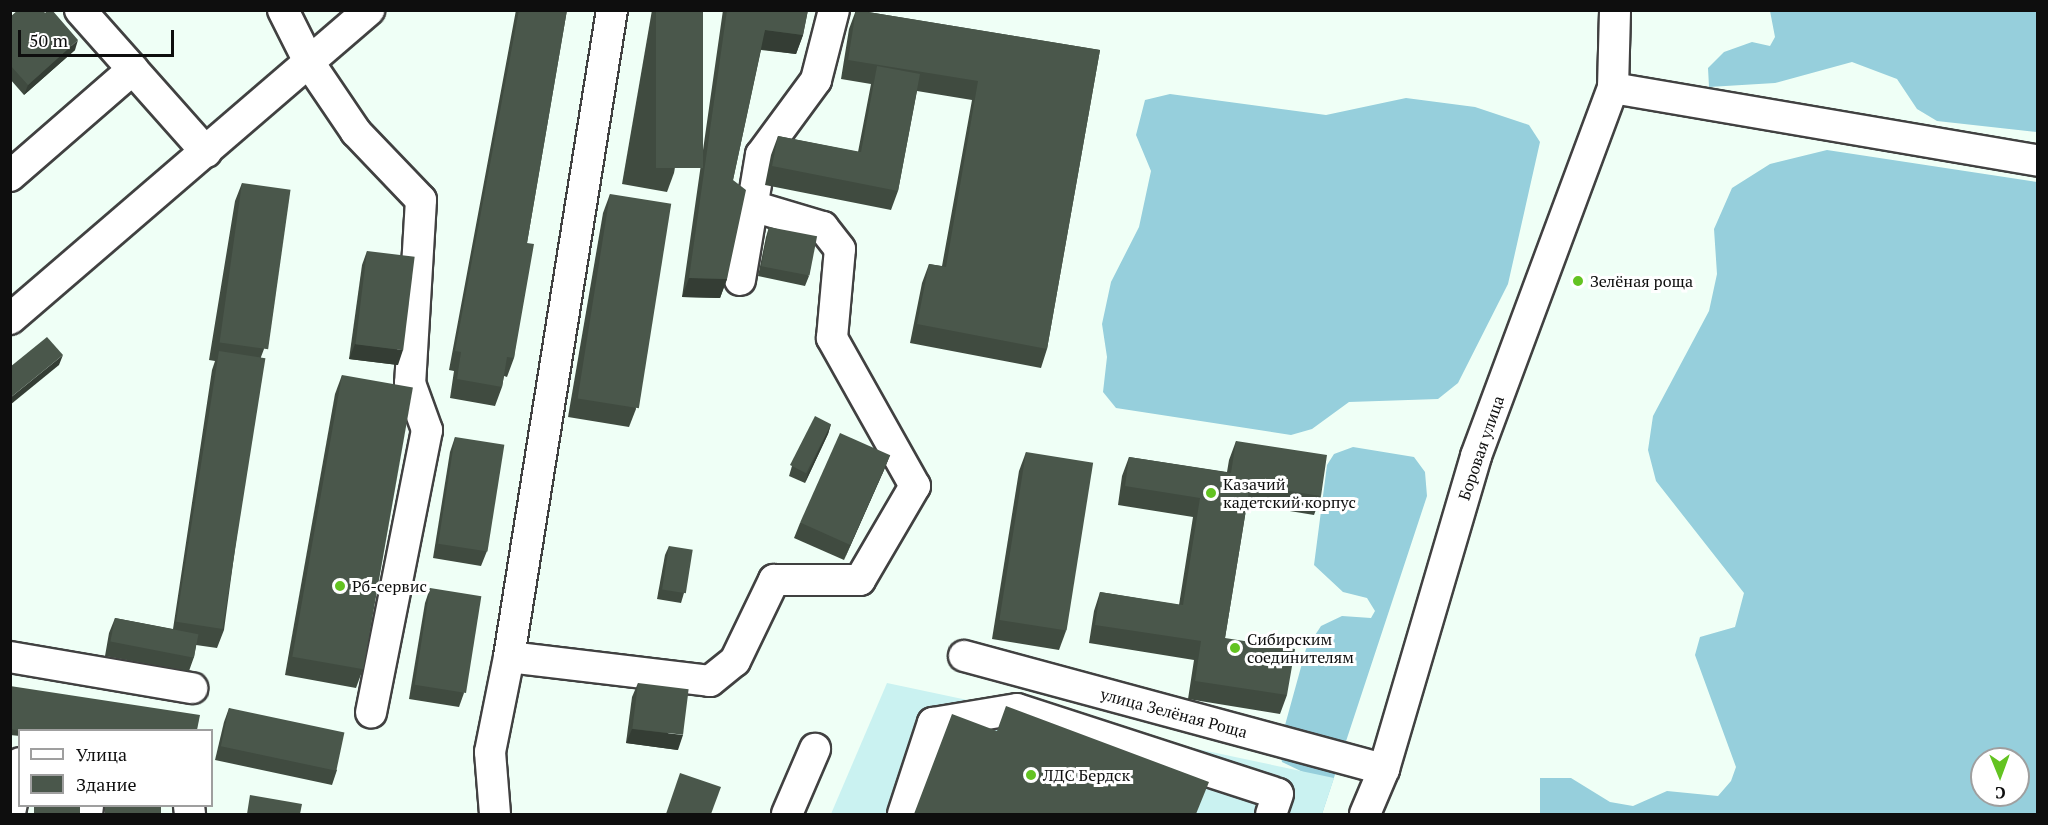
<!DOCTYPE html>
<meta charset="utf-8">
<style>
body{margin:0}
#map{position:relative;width:2048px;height:825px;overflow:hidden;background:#effff6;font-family:"PT Serif",serif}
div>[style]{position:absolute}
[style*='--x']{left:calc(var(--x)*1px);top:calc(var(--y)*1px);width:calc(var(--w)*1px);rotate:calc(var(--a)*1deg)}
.forest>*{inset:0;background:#96cfdc}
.pitch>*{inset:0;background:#caf2f1}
.roads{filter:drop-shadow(2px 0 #414141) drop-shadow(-2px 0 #414141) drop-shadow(0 2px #414141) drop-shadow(0 -2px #414141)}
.minor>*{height:30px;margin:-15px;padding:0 15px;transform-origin:15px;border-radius:15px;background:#fff}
.wall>*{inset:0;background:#404b40}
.shaded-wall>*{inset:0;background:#343d34}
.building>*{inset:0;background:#4a574b;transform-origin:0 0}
.dots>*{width:16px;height:16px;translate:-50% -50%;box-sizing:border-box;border:3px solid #fff;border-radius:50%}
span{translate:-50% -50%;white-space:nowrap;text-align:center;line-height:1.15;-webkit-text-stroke:6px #fff;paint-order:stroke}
.poi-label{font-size:16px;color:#0e0e0e}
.left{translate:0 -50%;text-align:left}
.street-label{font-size:16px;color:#0e0e0e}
.frame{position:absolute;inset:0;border:12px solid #0e0e0e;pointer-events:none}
.legend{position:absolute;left:18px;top:729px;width:195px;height:78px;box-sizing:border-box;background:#fff;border:2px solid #9f9f9f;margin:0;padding:8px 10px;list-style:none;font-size:18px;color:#0e0e0e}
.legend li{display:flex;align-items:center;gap:12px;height:30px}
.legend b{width:30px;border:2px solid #9f9f9f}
.north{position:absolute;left:1970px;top:747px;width:60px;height:60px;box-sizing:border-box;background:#fff;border:2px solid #9f9f9f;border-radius:50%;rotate:179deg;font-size:16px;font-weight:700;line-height:24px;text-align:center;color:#0e0e0e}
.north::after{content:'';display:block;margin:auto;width:21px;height:27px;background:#63c321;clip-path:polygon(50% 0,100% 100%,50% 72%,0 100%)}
.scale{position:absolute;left:18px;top:30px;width:156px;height:27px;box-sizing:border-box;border:3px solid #0e0e0e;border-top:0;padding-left:8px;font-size:18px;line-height:21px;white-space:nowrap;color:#0e0e0e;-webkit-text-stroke:4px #fff;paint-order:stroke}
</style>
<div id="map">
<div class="forest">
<div style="clip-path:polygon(1770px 11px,2037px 11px,2037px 132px,1937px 121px,1917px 109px,1897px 79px,1852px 62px,1775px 83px,1709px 87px,1708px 68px,1724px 52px,1752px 42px,1770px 46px,1775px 37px)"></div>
<div style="clip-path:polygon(1170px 94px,1326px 115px,1406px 98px,1475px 107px,1529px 125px,1540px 142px,1508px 284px,1458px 383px,1438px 399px,1349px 402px,1312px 429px,1291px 435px,1116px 408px,1103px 392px,1107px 357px,1102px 324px,1111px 282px,1139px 227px,1151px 171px,1136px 135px,1145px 100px)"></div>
<div style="clip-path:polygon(evenodd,1827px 150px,2037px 182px,2037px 814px,1540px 814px,1540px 778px,1571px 778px,1610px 802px,1633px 806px,1667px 791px,1718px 796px,1731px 781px,1736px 767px,1695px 655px,1700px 637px,1735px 627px,1744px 593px,1656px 481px,1648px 450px,1653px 416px,1709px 311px,1717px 274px,1714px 229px,1732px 188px,1770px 164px,1827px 150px,1982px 759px,2018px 759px,2018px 795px,1982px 795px,1982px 759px)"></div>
<div style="clip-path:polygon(1353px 447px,1414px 457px,1425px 472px,1427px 496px,1322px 814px,1300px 814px,1307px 774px,1282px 762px,1279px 747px,1306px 649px,1321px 626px,1342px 616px,1371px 618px,1375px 611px,1367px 598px,1343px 592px,1314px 565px,1327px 465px,1334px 454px)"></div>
</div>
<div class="pitch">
<div style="clip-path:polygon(887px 683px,1334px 778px,1322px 814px,831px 814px)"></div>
</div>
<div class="roads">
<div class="minor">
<div style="--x:80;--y:10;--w:190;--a:48.4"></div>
<div style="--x:283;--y:10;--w:60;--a:63.4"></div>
<div style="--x:310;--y:64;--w:82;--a:55.9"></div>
<div style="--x:356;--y:132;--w:94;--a:46.3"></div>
<div style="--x:421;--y:200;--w:183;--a:93.4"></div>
<div style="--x:410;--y:383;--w:50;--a:70.1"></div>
<div style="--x:427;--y:430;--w:288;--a:101.2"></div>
<div style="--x:612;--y:10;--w:655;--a:99.05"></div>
<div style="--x:509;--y:657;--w:202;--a:6.8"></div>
<div style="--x:710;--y:681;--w:32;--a:-39"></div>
<div style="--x:735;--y:661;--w:90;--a:-64.3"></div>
<div style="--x:774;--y:580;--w:86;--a:0"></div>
<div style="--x:860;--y:580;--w:109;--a:-59.7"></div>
<div style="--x:915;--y:486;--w:170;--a:-119.3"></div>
<div style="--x:832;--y:338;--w:89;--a:-84.9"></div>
<div style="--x:840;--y:249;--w:28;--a:-128"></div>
<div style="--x:823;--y:227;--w:77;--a:-163.4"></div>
<div style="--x:1613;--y:88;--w:431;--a:9.7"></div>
<div style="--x:10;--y:176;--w:163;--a:-41"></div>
<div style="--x:740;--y:280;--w:127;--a:-80.5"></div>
<div style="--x:761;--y:155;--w:93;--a:-53.7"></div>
<div style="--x:816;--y:80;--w:72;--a:-75.6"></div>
<div style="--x:10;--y:319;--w:474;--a:-40.7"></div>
<div style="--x:964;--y:656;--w:435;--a:15.1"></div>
<div style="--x:10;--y:657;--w:185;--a:9.7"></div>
<div style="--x:189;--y:806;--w:8;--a:83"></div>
<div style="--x:10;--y:813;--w:51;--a:-78.7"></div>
<div style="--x:87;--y:814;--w:8;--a:-83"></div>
<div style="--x:495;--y:814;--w:62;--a:-94.6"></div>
<div style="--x:490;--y:752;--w:97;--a:-78.7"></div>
<div style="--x:787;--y:814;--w:71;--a:-66.7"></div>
<div style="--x:903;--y:814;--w:96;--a:-71.8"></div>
<div style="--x:933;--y:723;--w:85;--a:-9.5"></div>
<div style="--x:1017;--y:709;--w:274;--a:18"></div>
<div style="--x:1278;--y:794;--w:21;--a:109"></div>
<div style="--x:1365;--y:814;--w:49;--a:-67.1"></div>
<div style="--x:1384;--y:769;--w:326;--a:-73.6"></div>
<div style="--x:1476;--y:456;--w:393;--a:-69.6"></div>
<div style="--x:1613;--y:88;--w:78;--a:-88.5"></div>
</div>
</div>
<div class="wall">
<div style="clip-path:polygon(516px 10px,567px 10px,527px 243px,514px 358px,507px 377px,504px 376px,502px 387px,495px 406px,450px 398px,454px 371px,449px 370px)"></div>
<div style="clip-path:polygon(652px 10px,703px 10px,674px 173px,667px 192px,622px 184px)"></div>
<div style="clip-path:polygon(723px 10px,808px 10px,803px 35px,796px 54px,761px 50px,733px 180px,727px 279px,720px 298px,682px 297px)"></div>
<div style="clip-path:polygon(856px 10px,1100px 50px,1047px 349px,1041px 368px,910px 343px,922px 283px,929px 264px,942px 266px,972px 100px,917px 91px,898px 191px,891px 210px,765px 185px,771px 155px,778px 136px,858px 152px,871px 84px,841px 79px,849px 29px)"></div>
<div style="clip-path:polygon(45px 13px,75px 50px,24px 95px,10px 79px,10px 17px)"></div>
<div style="clip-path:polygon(242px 183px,264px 349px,261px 357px,224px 630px,217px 648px,196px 645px,194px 657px,189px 671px,105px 656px,109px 633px,115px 618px,173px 629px,212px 370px,215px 361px,209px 360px,235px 201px)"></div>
<div style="clip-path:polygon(610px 194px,636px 409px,629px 427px,568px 417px,603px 213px)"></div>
<div style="clip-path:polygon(769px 227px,809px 276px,805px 286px,758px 276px,766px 237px)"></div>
<div style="clip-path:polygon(367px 251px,398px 365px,349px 359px,362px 265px)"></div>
<div style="clip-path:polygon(342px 375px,363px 669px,356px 688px,285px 675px,335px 394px)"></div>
<div style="clip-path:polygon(831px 424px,828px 434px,805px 483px,789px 476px,792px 466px)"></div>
<div style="clip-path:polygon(455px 437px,487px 551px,481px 566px,433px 558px,450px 452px)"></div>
<div style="clip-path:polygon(1236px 441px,1321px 496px,1314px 515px,1247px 504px,1225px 638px,1287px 695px,1280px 714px,1188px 699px,1194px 660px,1089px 643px,1094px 611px,1100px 592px,1179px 605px,1193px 517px,1118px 505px,1122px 476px,1129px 457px,1227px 472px,1229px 460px)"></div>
<div style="clip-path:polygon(1026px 452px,1066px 631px,1059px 650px,992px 639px,1019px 471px)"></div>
<div style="clip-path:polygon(890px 455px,884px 470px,844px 560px,794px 538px,800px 523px)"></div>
<div style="clip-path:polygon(669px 546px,684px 593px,681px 603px,657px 599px,665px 555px)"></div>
<div style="clip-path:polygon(430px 588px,464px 693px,459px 707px,409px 699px,425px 603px)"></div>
<div style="clip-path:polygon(638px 683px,678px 750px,626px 743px,632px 697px)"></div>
<div style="clip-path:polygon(10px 686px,20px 730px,20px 736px,10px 735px)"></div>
<div style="clip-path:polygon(229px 708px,337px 770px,332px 785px,215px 760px,224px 722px)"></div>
</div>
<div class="shaded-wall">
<div style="clip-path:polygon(765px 30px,803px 35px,796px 54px,759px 49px)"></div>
<div style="clip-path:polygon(78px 40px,75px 50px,24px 95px,28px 85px)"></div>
<div style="clip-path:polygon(689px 278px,727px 279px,720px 298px,682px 297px)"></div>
<div style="clip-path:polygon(355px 344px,403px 350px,398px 365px,349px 359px)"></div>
<div style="clip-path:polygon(63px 355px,59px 365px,10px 405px,10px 398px)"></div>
<div style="clip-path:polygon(831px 424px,828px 434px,805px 483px,808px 473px)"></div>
<div style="clip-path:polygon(890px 455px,884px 470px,844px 560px,850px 545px)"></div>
<div style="clip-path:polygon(632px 729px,683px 735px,678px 750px,626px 743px)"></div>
</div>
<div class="building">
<div style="clip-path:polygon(18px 10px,43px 10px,45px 13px,48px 10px,52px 10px,78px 40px,28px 85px,10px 65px,10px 17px)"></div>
<div style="clip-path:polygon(519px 10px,567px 10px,527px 243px,534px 244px,514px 358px,507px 357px,502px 387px,457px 379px,461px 352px,455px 351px)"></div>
<div style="left:656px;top:10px;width:47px;height:158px"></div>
<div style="clip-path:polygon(727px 10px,808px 10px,803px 35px,765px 30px,733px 180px,746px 190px,727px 279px,689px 278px)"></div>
<div style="clip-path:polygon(856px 10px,1100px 50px,1047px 349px,917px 324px,929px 264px,946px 267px,978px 81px,848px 60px)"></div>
<div style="clip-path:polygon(877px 66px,920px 74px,898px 191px,772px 166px,778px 136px,861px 152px)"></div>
<div style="left:242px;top:183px;width:49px;height:161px;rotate:8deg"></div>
<div style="left:610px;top:194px;width:62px;height:207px;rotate:9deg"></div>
<div style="left:769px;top:227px;width:49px;height:40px;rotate:11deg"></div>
<div style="left:367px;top:251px;width:48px;height:94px;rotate:7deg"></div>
<div style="clip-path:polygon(47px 337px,63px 355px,10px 398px,10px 367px)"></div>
<div style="left:219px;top:351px;width:47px;height:274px;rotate:9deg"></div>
<div style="left:342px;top:375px;width:72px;height:286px;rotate:10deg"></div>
<div style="left:815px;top:416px;width:18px;height:55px;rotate:27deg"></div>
<div style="left:840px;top:433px;width:55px;height:98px;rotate:24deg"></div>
<div style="left:455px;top:437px;width:50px;height:108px;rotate:9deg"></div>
<div style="clip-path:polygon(1236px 441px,1327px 455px,1321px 496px,1250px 485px,1225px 638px,1295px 649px,1287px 695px,1195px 681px,1201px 641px,1095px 625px,1100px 592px,1183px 605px,1200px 498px,1125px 486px,1129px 457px,1231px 473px)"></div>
<div style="left:1026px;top:452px;width:68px;height:170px;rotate:9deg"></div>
<div style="left:669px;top:546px;width:24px;height:44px;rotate:9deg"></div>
<div style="left:430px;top:588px;width:52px;height:98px;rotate:9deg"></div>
<div style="left:115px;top:618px;width:85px;height:24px;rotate:11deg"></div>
<div style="left:638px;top:683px;width:51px;height:46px;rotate:7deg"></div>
<div style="clip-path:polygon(10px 686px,200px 715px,197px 730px,20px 731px,10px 729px)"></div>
<div style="clip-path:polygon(1006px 706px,1209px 782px,1196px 814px,914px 814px,952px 714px,997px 731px)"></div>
<div style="left:229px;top:708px;width:118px;height:39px;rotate:12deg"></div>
<div style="clip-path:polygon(680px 773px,721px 787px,711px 814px,666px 814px)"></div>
<div style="clip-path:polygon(250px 795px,302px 804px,300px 814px,247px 814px)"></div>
<div style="left:34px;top:806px;width:46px;height:8px"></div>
<div style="left:105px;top:806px;width:56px;height:8px"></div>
</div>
<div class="dots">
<div style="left:1578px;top:281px;background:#63c321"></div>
<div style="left:1211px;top:493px;background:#63c321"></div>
<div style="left:340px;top:586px;background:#63c321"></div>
<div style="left:1235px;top:648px;background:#63c321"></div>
<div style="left:1031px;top:775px;background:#63c321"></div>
</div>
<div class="poi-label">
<span class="left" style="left:1590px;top:281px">Зелёная роща</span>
<span class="left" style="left:1223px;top:493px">Казачий<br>кадетский корпус</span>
<span class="left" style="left:352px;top:586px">Рб-сервис</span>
<span class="left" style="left:1247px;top:648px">Сибирским<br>соединителям</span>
<span class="left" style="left:1043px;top:775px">ЛДС Бердск</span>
</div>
<div class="street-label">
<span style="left:1481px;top:448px;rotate:-71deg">Боровая улица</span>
<span style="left:1174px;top:713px;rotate:15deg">улица Зелёная Роща</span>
</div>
<div class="frame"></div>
<ul class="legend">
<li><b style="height:8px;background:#fff"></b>Улица</li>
<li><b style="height:16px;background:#4a574b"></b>Здание</li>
</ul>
<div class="north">С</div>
<div class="scale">50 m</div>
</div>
